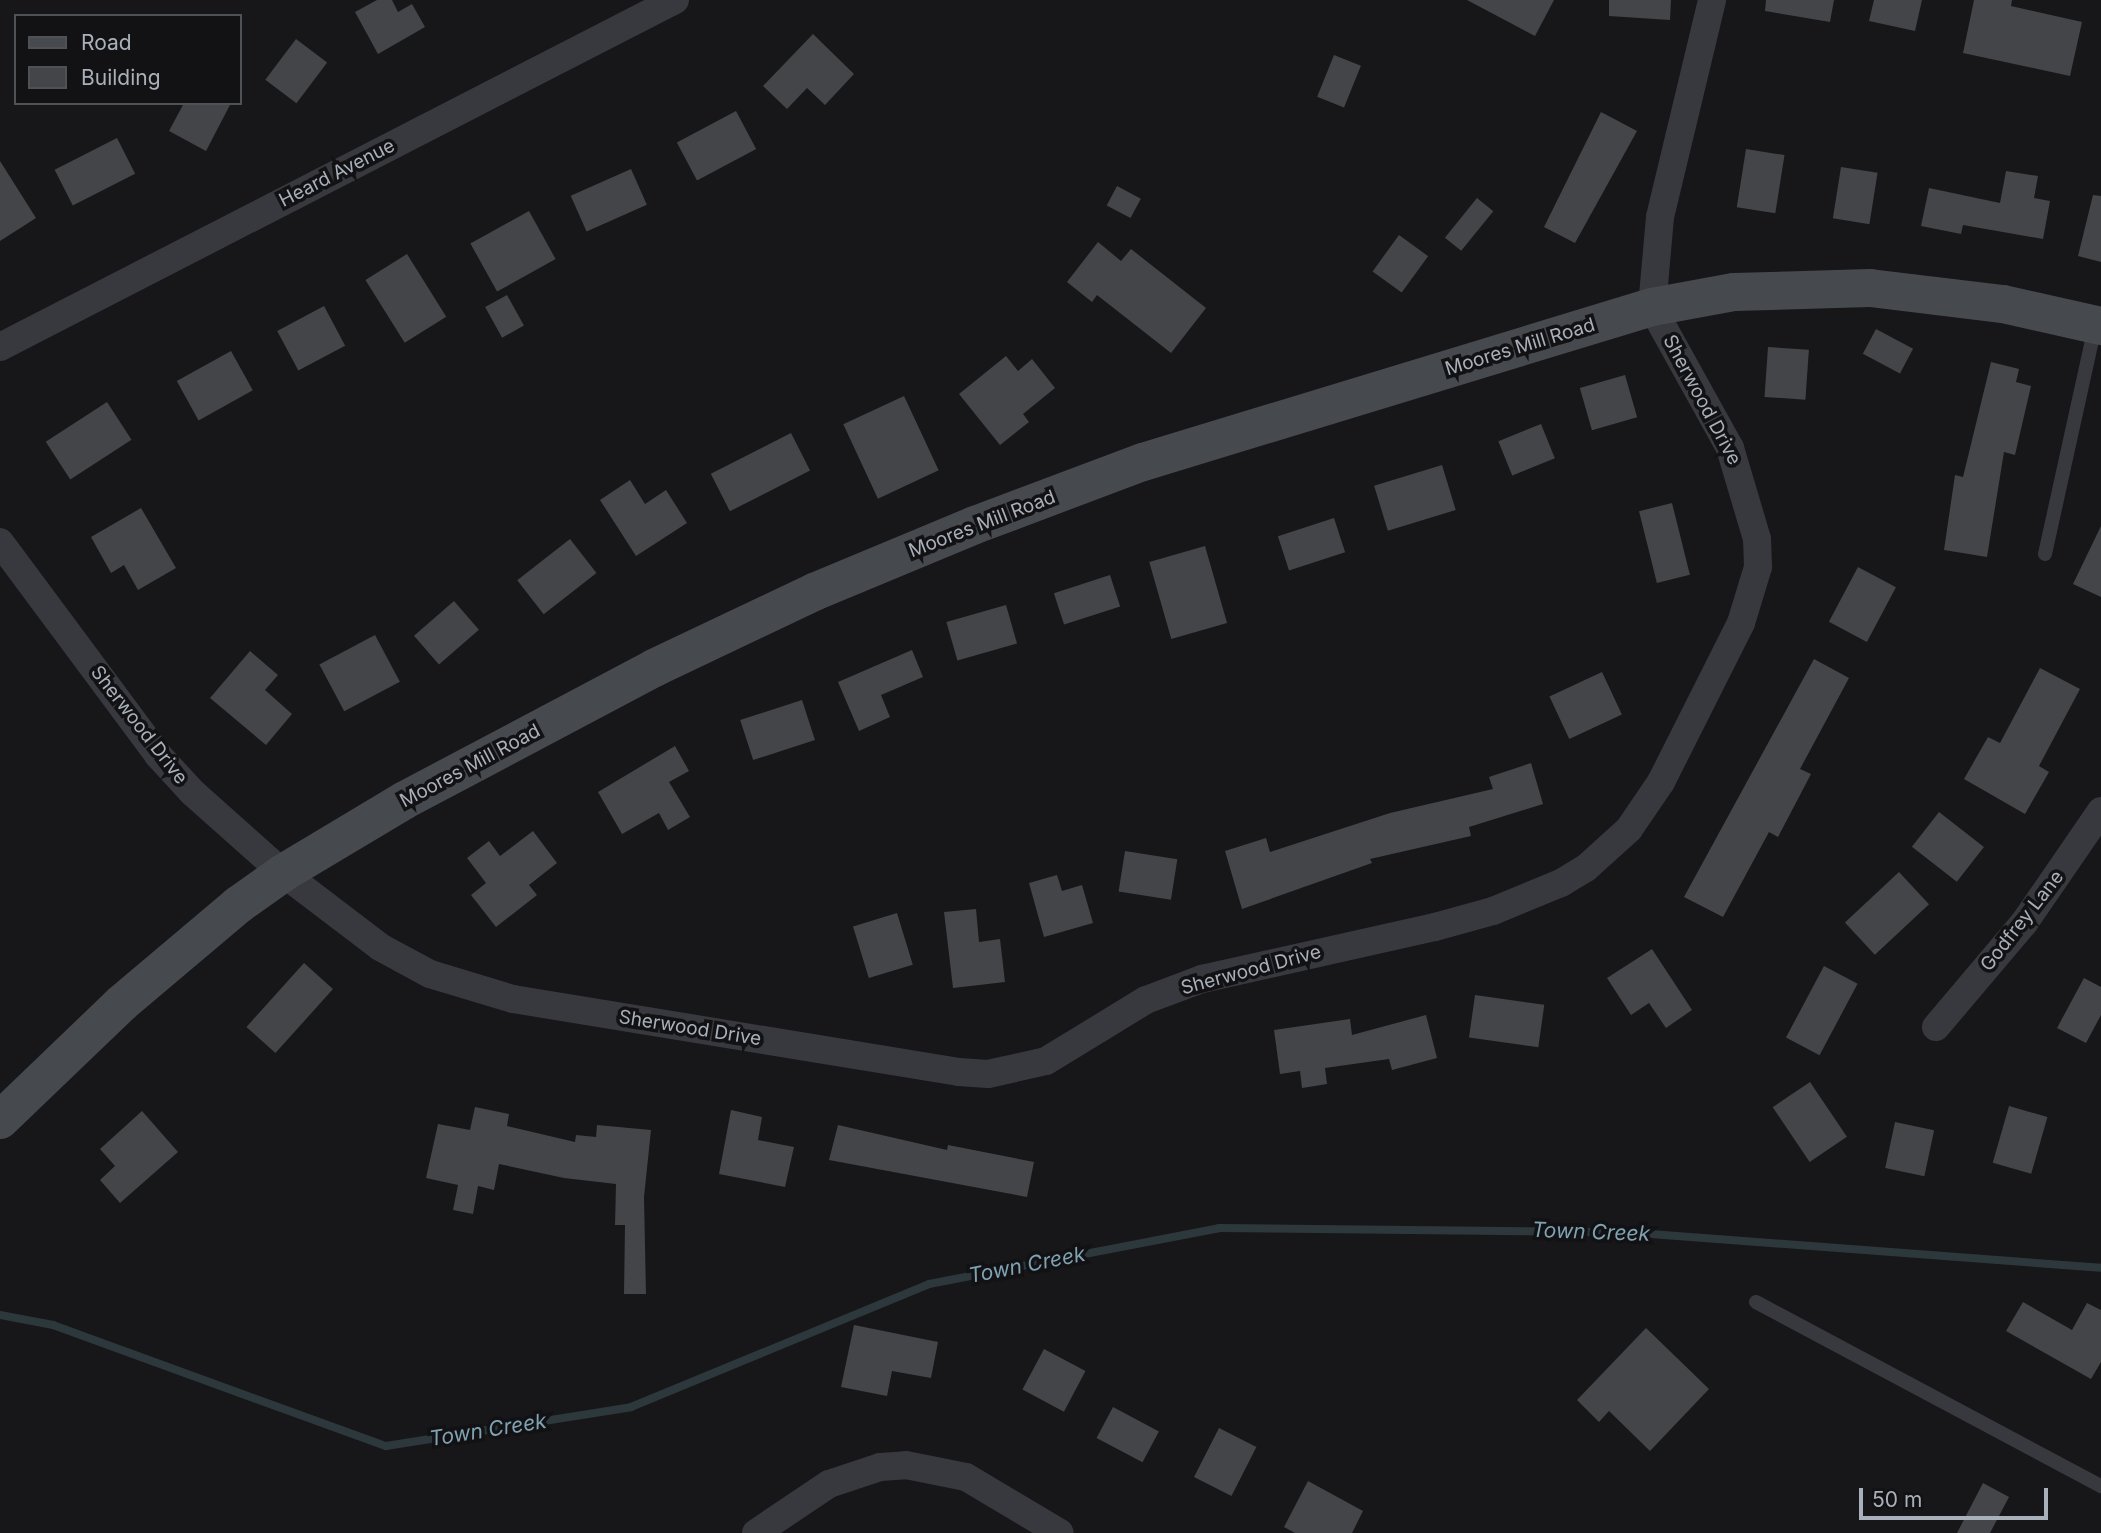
<!DOCTYPE html>
<style>
body{margin:0}
#map{position:relative;width:2101px;height:1533px;overflow:hidden;background:#171719;font-family:Inter,sans-serif}
div>[style]{position:absolute}
[style*='--x']{left:calc(var(--x)*1px);top:calc(var(--y)*1px);width:calc(var(--w)*1px);rotate:calc(var(--a)*1deg)}
.stream>*{height:8px;margin:-4px;padding:0 4px;transform-origin:4px;border-radius:4px;background:#2d383d}
.building>*{inset:0;background:#434549;transform-origin:0 0}
.lane>*{height:14px;margin:-7px;padding:0 7px;transform-origin:7px;border-radius:7px;background:#38393e}
.street>*{height:28px;margin:-14px;padding:0 14px;transform-origin:14px;border-radius:14px;background:#38393e}
.secondary>*{height:38px;margin:-19px;padding:0 19px;transform-origin:19px;border-radius:19px;background:#46494e}
span{translate:-50% -50%;white-space:nowrap;text-align:center;line-height:1.15;-webkit-text-stroke:7px #121214;paint-order:stroke}
.street-label{font-size:19px;color:#a9b0b9}
.water-label{font-size:21px;color:#80a3b4;font-style:italic}
.legend{position:absolute;left:14px;top:14px;width:228px;height:91px;box-sizing:border-box;background:#121214;border:2px solid #4e5156;margin:0;padding:9px 12px;list-style:none;font-size:21px;color:#a9b0b9}
.legend li{display:flex;align-items:center;gap:14px;height:35px}
.legend b{width:35px;border:2px solid #4e5156}
.scale{position:absolute;left:1859px;top:1488px;width:189px;height:32px;box-sizing:border-box;border:4px solid #a9b0b9;border-top:0;padding-left:9px;font-size:21px;line-height:24px;white-space:nowrap;color:#a9b0b9;-webkit-text-stroke:5px #121214;paint-order:stroke}
</style>
<div id="map">
<div class="stream">
<div style="--x:0;--y:1315;--w:54;--a:10.7"></div>
<div style="--x:53;--y:1325;--w:354;--a:20"></div>
<div style="--x:386;--y:1446;--w:248;--a:-9"></div>
<div style="--x:631;--y:1407;--w:322;--a:-22.4"></div>
<div style="--x:929;--y:1284;--w:295;--a:-10.9"></div>
<div style="--x:1219;--y:1228;--w:405;--a:0.6"></div>
<div style="--x:1624;--y:1232;--w:478;--a:4.3"></div>
</div>
<div class="building">
<div style="clip-path:polygon(377px 0,392px 0,398px 12px,412px 4px,425px 27px,378px 54px,355px 12px)"></div>
<div style="clip-path:polygon(1467px 0,1554px 0,1535px 36px)"></div>
<div style="clip-path:polygon(1609px 0,1671px 0,1670px 20px,1609px 16px)"></div>
<div style="clip-path:polygon(1766px 0,1834px 0,1830px 22px,1765px 11px)"></div>
<div style="clip-path:polygon(1874px 0,1922px 0,1915px 31px,1869px 21px)"></div>
<div style="clip-path:polygon(1974px 0,2012px 0,2011px 6px,2082px 22px,2070px 76px,1963px 53px)"></div>
<div style="clip-path:polygon(813px 34px,854px 74px,825px 105px,807px 88px,787px 109px,763px 86px)"></div>
<div style="left:296px;top:39px;width:39px;height:51px;rotate:37deg"></div>
<div style="left:1334px;top:55px;width:29px;height:45px;rotate:22deg"></div>
<div style="clip-path:polygon(184px 103px,231px 103px,206px 151px,169px 131px)"></div>
<div style="left:736px;top:111px;width:43px;height:67px;rotate:62deg"></div>
<div style="clip-path:polygon(1601px 112px,1637px 131px,1575px 243px,1544px 227px)"></div>
<div style="left:117px;top:138px;width:40px;height:70px;rotate:63deg"></div>
<div style="left:1746px;top:149px;width:39px;height:59px;rotate:9deg"></div>
<div style="clip-path:polygon(0 161px,36px 218px,0 241px)"></div>
<div style="left:1841px;top:167px;width:37px;height:52px;rotate:9deg"></div>
<div style="left:631px;top:169px;width:39px;height:66px;rotate:66deg"></div>
<div style="clip-path:polygon(2006px 171px,2038px 176px,2034px 198px,2050px 201px,2043px 239px,1963px 225px,1961px 234px,1921px 226px,1929px 188px,2000px 203px)"></div>
<div style="left:1117px;top:186px;width:27px;height:22px;rotate:28deg"></div>
<div style="clip-path:polygon(2093px 195px,2101px 196px,2101px 262px,2078px 256px)"></div>
<div style="left:1477px;top:198px;width:21px;height:51px;rotate:39deg"></div>
<div style="left:529px;top:211px;width:55px;height:67px;rotate:61deg"></div>
<div style="left:1399px;top:235px;width:36px;height:45px;rotate:36deg"></div>
<div style="clip-path:polygon(1098px 242px,1121px 261px,1131px 249px,1206px 308px,1171px 353px,1097px 295px,1092px 302px,1067px 282px)"></div>
<div style="left:407px;top:254px;width:74px;height:49px;rotate:58deg"></div>
<div style="left:507px;top:295px;width:35px;height:25px;rotate:61deg"></div>
<div style="left:324px;top:306px;width:45px;height:53px;rotate:62deg"></div>
<div style="left:1876px;top:329px;width:42px;height:28px;rotate:28deg"></div>
<div style="left:1768px;top:347px;width:41px;height:50px;rotate:4deg"></div>
<div style="left:231px;top:351px;width:45px;height:62px;rotate:61deg"></div>
<div style="clip-path:polygon(1006px 356px,1018px 371px,1032px 359px,1055px 388px,1023px 414px,1029px 422px,1000px 445px,959px 394px)"></div>
<div style="clip-path:polygon(1991px 362px,2019px 369px,2016px 382px,2031px 386px,2015px 455px,2004px 452px,1987px 557px,1944px 550px,1955px 475px,1963px 477px)"></div>
<div style="left:1625px;top:375px;width:44px;height:47px;rotate:74deg"></div>
<div style="left:904px;top:396px;width:82px;height:67px;rotate:65deg"></div>
<div style="left:107px;top:402px;width:45px;height:73px;rotate:57deg"></div>
<div style="left:1541px;top:424px;width:37px;height:46px;rotate:68deg"></div>
<div style="left:791px;top:433px;width:42px;height:90px;rotate:63deg"></div>
<div style="left:1442px;top:465px;width:47px;height:71px;rotate:73deg"></div>
<div style="clip-path:polygon(630px 480px,645px 504px,666px 490px,687px 523px,636px 556px,600px 500px)"></div>
<div style="left:1672px;top:503px;width:74px;height:34px;rotate:76deg"></div>
<div style="clip-path:polygon(141px 508px,176px 568px,138px 590px,124px 565px,111px 573px,91px 537px)"></div>
<div style="left:1334px;top:518px;width:36px;height:59px;rotate:72deg"></div>
<div style="clip-path:polygon(2101px 526px,2101px 597px,2073px 584px)"></div>
<div style="left:570px;top:539px;width:43px;height:67px;rotate:52deg"></div>
<div style="left:1205px;top:546px;width:80px;height:58px;rotate:74deg"></div>
<div style="left:1858px;top:567px;width:43px;height:62px;rotate:28deg"></div>
<div style="left:1110px;top:575px;width:33px;height:59px;rotate:72deg"></div>
<div style="left:454px;top:601px;width:38px;height:53px;rotate:49deg"></div>
<div style="left:1006px;top:605px;width:40px;height:62px;rotate:74deg"></div>
<div style="left:375px;top:635px;width:53px;height:63px;rotate:62deg"></div>
<div style="clip-path:polygon(912px 650px,923px 677px,881px 695px,890px 717px,859px 731px,838px 682px)"></div>
<div style="clip-path:polygon(250px 651px,278px 675px,265px 690px,292px 714px,266px 745px,210px 698px)"></div>
<div style="clip-path:polygon(1814px 659px,1849px 678px,1800px 769px,1811px 774px,1778px 837px,1769px 832px,1723px 917px,1684px 897px)"></div>
<div style="clip-path:polygon(2040px 668px,2080px 689px,2039px 766px,2049px 772px,2025px 814px,1964px 779px,1988px 737px,2000px 743px)"></div>
<div style="left:1602px;top:672px;width:47px;height:58px;rotate:65deg"></div>
<div style="left:802px;top:700px;width:42px;height:65px;rotate:72deg"></div>
<div style="clip-path:polygon(675px 746px,689px 771px,669px 782px,690px 817px,668px 830px,659px 813px,622px 834px,598px 792px)"></div>
<div style="clip-path:polygon(1531px 763px,1543px 804px,1469px 827px,1471px 836px,1370px 859px,1372px 863px,1242px 909px,1225px 851px,1266px 838px,1270px 852px,1390px 813px,1493px 789px,1489px 777px)"></div>
<div style="left:1939px;top:812px;width:57px;height:44px;rotate:38deg"></div>
<div style="clip-path:polygon(533px 831px,557px 863px,529px 885px,537px 895px,496px 927px,471px 895px,486px 883px,467px 858px,489px 841px,500px 856px)"></div>
<div style="left:1125px;top:851px;width:53px;height:41px;rotate:9deg"></div>
<div style="left:1899px;top:872px;width:44px;height:74px;rotate:47deg"></div>
<div style="clip-path:polygon(1057px 875px,1062px 891px,1082px 885px,1093px 923px,1044px 937px,1029px 883px)"></div>
<div style="clip-path:polygon(976px 909px,979px 942px,1000px 939px,1005px 982px,953px 988px,944px 912px)"></div>
<div style="left:897px;top:913px;width:54px;height:46px;rotate:73deg"></div>
<div style="clip-path:polygon(1652px 949px,1692px 1010px,1666px 1028px,1649px 1003px,1631px 1015px,1607px 978px)"></div>
<div style="left:304px;top:963px;width:39px;height:86px;rotate:42deg"></div>
<div style="left:1824px;top:966px;width:38px;height:81px;rotate:28deg"></div>
<div style="clip-path:polygon(2084px 978px,2101px 987px,2101px 1015px,2086px 1043px,2057px 1028px)"></div>
<div style="left:1475px;top:995px;width:70px;height:43px;rotate:8deg"></div>
<div style="clip-path:polygon(1426px 1015px,1437px 1058px,1392px 1070px,1389px 1059px,1325px 1068px,1327px 1084px,1302px 1088px,1300px 1071px,1280px 1074px,1274px 1030px,1350px 1019px,1352px 1035px)"></div>
<div style="left:1810px;top:1082px;width:66px;height:45px;rotate:56deg"></div>
<div style="left:2009px;top:1106px;width:40px;height:59px;rotate:16deg"></div>
<div style="clip-path:polygon(475px 1107px,509px 1114px,507px 1126px,575px 1142px,576px 1135px,596px 1137px,597px 1125px,651px 1130px,644px 1197px,646px 1294px,624px 1294px,625px 1225px,615px 1225px,616px 1184px,564px 1178px,499px 1164px,494px 1190px,478px 1186px,473px 1214px,453px 1210px,458px 1185px,426px 1178px,438px 1124px,470px 1130px)"></div>
<div style="clip-path:polygon(731px 1110px,762px 1117px,758px 1140px,794px 1147px,785px 1187px,719px 1174px)"></div>
<div style="clip-path:polygon(142px 1111px,178px 1152px,120px 1203px,100px 1180px,115px 1166px,100px 1149px)"></div>
<div style="left:1895px;top:1122px;width:40px;height:47px;rotate:12deg"></div>
<div style="clip-path:polygon(838px 1125px,947px 1150px,948px 1145px,1034px 1162px,1027px 1197px,829px 1160px)"></div>
<div style="clip-path:polygon(2023px 1302px,2072px 1330px,2087px 1303px,2101px 1310px,2101px 1362px,2091px 1379px,2006px 1331px)"></div>
<div style="clip-path:polygon(854px 1325px,938px 1342px,931px 1378px,892px 1371px,887px 1396px,841px 1387px)"></div>
<div style="clip-path:polygon(1646px 1328px,1709px 1389px,1650px 1451px,1609px 1411px,1599px 1422px,1577px 1400px)"></div>
<div style="left:1044px;top:1349px;width:47px;height:46px;rotate:28deg"></div>
<div style="left:1113px;top:1407px;width:52px;height:35px;rotate:28deg"></div>
<div style="left:1219px;top:1428px;width:42px;height:55px;rotate:27deg"></div>
<div style="clip-path:polygon(1308px 1481px,1363px 1511px,1352px 1533px,1295px 1533px,1284px 1527px)"></div>
<div style="clip-path:polygon(1983px 1483px,2009px 1497px,1990px 1533px,1957px 1533px)"></div>
</div>
<div class="lane">
<div style="--x:2045;--y:554;--w:233;--a:-77.6"></div>
<div style="--x:1756;--y:1302;--w:391;--a:28.1"></div>
</div>
<div class="street">
<div style="--x:0;--y:347;--w:759;--a:-27.21"></div>
<div style="--x:0;--y:542;--w:265;--a:53.4"></div>
<div style="--x:158;--y:755;--w:50;--a:47.4"></div>
<div style="--x:192;--y:792;--w:122;--a:41.7"></div>
<div style="--x:283;--y:873;--w:122;--a:37.3"></div>
<div style="--x:380;--y:947;--w:57;--a:28.4"></div>
<div style="--x:430;--y:974;--w:87;--a:16.8"></div>
<div style="--x:513;--y:999;--w:452;--a:9.3"></div>
<div style="--x:959;--y:1072;--w:29;--a:4"></div>
<div style="--x:988;--y:1074;--w:59;--a:-12.6"></div>
<div style="--x:1046;--y:1061;--w:117;--a:-31.4"></div>
<div style="--x:1146;--y:1000;--w:60;--a:-20.6"></div>
<div style="--x:1202;--y:979;--w:239;--a:-12.6"></div>
<div style="--x:1435;--y:927;--w:60;--a:-15.4"></div>
<div style="--x:1493;--y:911;--w:74;--a:-22.4"></div>
<div style="--x:1561;--y:883;--w:29;--a:-31"></div>
<div style="--x:1586;--y:868;--w:58;--a:-42.2"></div>
<div style="--x:1629;--y:829;--w:57;--a:-55.8"></div>
<div style="--x:1661;--y:782;--w:178;--a:-63.3"></div>
<div style="--x:1741;--y:623;--w:59;--a:-73.1"></div>
<div style="--x:1758;--y:567;--w:28;--a:-92"></div>
<div style="--x:1757;--y:539;--w:95;--a:-106.5"></div>
<div style="--x:1730;--y:448;--w:161;--a:-119"></div>
<div style="--x:1652;--y:307;--w:90;--a:-84.9"></div>
<div style="--x:1660;--y:217;--w:223;--a:-76.5"></div>
<div style="--x:1936;--y:1027;--w:136;--a:-49.8"></div>
<div style="--x:2024;--y:923;--w:136;--a:-55.5"></div>
<div style="--x:756;--y:1533;--w:88;--a:-33.9"></div>
<div style="--x:829;--y:1484;--w:54;--a:-18.4"></div>
<div style="--x:880;--y:1467;--w:26;--a:-4"></div>
<div style="--x:906;--y:1465;--w:61;--a:11.3"></div>
<div style="--x:966;--y:1477;--w:109;--a:30.8"></div>
</div>
<div class="secondary">
<div style="--x:0;--y:1120;--w:169;--a:-43.8"></div>
<div style="--x:122;--y:1003;--w:152;--a:-40.2"></div>
<div style="--x:238;--y:905;--w:55;--a:-35.4"></div>
<div style="--x:283;--y:873;--w:142;--a:-30.9"></div>
<div style="--x:405;--y:800;--w:282;--a:-27.9"></div>
<div style="--x:654;--y:668;--w:177;--a:-25.4"></div>
<div style="--x:814;--y:592;--w:174;--a:-22.6"></div>
<div style="--x:975;--y:525;--w:179;--a:-20.6"></div>
<div style="--x:1143;--y:462;--w:532;--a:-16.94"></div>
<div style="--x:1652;--y:307;--w:83;--a:-10.4"></div>
<div style="--x:1734;--y:292;--w:136;--a:-1.7"></div>
<div style="--x:1870;--y:288;--w:134;--a:6.9"></div>
<div style="--x:2003;--y:304;--w:100;--a:12.7"></div>
</div>
<div class="street-label">
<span style="left:337px;top:173px;rotate:-27deg">Heard Avenue</span>
<span style="left:1520px;top:347px;rotate:-17deg">Moores Mill Road</span>
<span style="left:1702px;top:400px;rotate:62deg">Sherwood Drive</span>
<span style="left:982px;top:524px;rotate:-21deg">Moores Mill Road</span>
<span style="left:139px;top:725px;rotate:52deg">Sherwood Drive</span>
<span style="left:470px;top:766px;rotate:-28deg">Moores Mill Road</span>
<span style="left:2022px;top:921px;rotate:-52deg">Godfrey Lane</span>
<span style="left:1251px;top:970px;rotate:-15deg">Sherwood Drive</span>
<span style="left:690px;top:1028px;rotate:9deg">Sherwood Drive</span>
</div>
<div class="water-label">
<span style="left:1591px;top:1232px;rotate:2deg">Town Creek</span>
<span style="left:1027px;top:1265px;rotate:-11deg">Town Creek</span>
<span style="left:488px;top:1430px;rotate:-9deg">Town Creek</span>
</div>
<ul class="legend">
<li><b style="height:9px;background:#46494e"></b>Road</li>
<li><b style="height:19px;background:#434549"></b>Building</li>
</ul>
<div class="scale">50 m</div>
</div>
